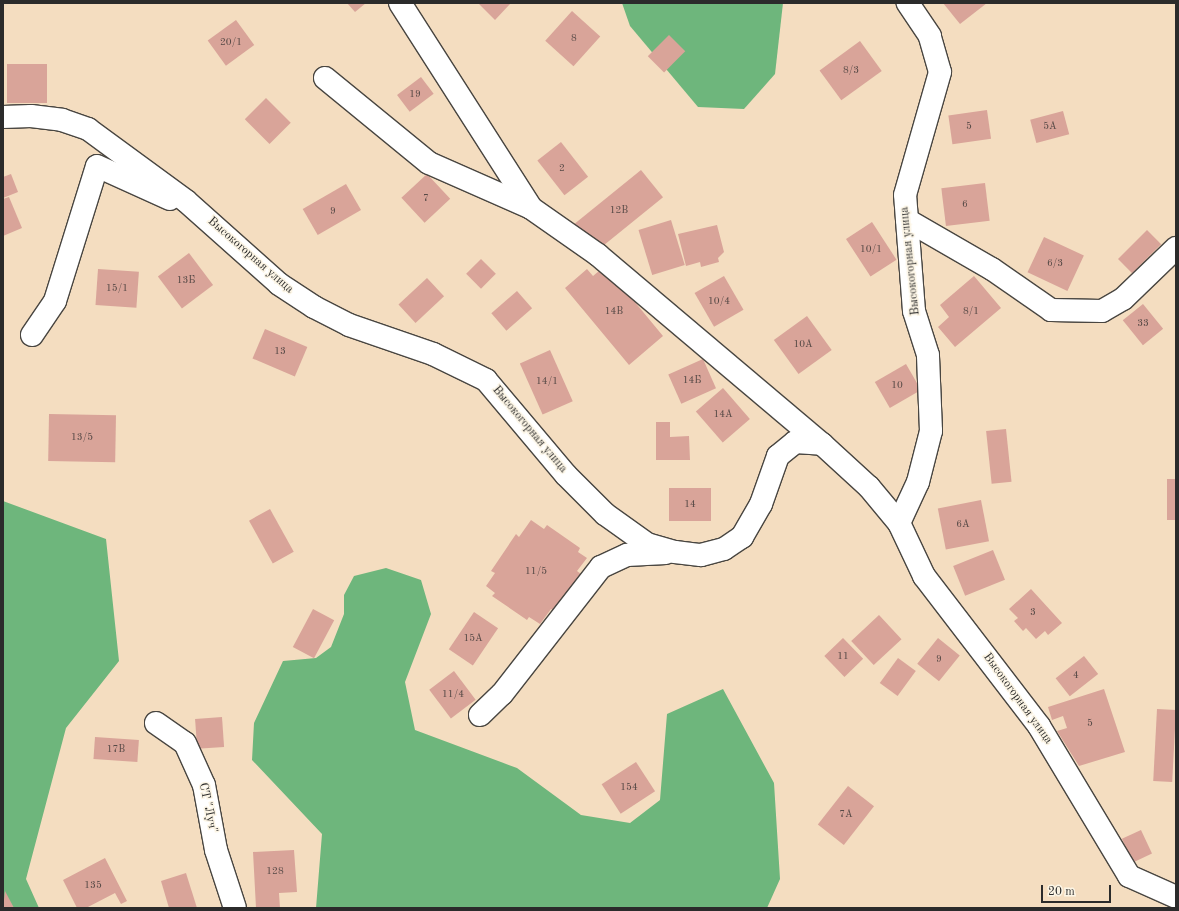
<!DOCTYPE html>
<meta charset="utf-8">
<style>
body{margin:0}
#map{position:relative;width:1179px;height:911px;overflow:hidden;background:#f4ddc0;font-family:"Old Standard TT",serif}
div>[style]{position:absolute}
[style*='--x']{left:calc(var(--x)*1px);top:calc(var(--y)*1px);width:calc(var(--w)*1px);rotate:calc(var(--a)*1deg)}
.forest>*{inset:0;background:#6eb67c}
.building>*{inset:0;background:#d9a499;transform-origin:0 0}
.roads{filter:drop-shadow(1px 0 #494641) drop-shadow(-1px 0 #494641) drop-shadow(0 1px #494641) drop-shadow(0 -1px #494641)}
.minor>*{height:22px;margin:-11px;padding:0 11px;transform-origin:11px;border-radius:11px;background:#fff}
span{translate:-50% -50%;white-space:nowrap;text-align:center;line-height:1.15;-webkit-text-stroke:3px #fcf5e5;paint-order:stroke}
.number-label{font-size:10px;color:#564946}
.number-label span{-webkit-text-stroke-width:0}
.street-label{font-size:12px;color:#2b2b2b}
.frame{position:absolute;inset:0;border:4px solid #2b2b2b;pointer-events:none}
.scale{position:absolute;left:1041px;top:885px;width:70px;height:18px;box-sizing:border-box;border:2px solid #2b2b2b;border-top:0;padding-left:5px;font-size:12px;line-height:14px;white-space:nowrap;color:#2b2b2b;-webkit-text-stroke:3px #fcf5e5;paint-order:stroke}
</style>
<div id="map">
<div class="forest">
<div style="clip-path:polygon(622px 3px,783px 3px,775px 74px,744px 109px,698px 107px,630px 26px)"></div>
<div style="clip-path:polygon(3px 501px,106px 539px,119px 661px,66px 728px,26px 879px,39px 908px,3px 908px)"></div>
<div style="clip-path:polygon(386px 568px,421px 580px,431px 614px,405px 682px,415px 730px,517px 768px,581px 815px,630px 823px,660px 800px,667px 714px,723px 689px,774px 783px,780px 879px,767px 908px,316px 908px,322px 834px,252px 760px,254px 723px,283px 661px,316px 658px,331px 647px,344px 614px,344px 595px,354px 576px)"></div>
</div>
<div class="building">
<div style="clip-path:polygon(347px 3px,366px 3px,355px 12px)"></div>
<div style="clip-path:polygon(478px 3px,511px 3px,495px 20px)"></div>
<div style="clip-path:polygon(943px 3px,987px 3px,960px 24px)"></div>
<div style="left:572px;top:11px;width:38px;height:40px;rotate:42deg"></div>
<div style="left:236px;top:20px;width:31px;height:35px;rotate:54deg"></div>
<div style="left:669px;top:35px;width:23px;height:30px;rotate:45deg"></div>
<div style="left:860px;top:41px;width:37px;height:50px;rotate:54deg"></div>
<div style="left:7px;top:64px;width:40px;height:39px"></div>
<div style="left:421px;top:77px;width:21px;height:30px;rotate:53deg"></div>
<div style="left:266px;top:98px;width:35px;height:30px;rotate:45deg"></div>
<div style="left:987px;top:110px;width:29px;height:39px;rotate:82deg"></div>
<div style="left:1063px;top:111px;width:24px;height:34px;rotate:75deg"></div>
<div style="left:561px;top:142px;width:44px;height:30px;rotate:52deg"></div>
<div style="left:641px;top:170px;width:35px;height:85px;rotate:51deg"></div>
<div style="clip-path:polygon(11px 174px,18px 192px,3px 198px,3px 177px)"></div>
<div style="left:427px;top:174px;width:34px;height:35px;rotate:47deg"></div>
<div style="left:985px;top:183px;width:38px;height:44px;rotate:83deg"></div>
<div style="left:346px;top:184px;width:30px;height:50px;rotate:60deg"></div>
<div style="clip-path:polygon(9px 197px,22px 228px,3px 236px,3px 199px)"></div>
<div style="left:671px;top:220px;width:47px;height:34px;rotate:73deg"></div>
<div style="left:872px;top:222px;width:45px;height:31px;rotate:57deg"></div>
<div style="clip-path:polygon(717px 225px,724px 252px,718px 258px,719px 262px,701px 267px,700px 262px,686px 266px,678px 234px)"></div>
<div style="left:1147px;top:230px;width:20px;height:41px;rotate:45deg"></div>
<div style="left:1044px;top:237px;width:44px;height:39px;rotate:25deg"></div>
<div style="left:189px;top:253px;width:40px;height:39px;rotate:53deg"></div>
<div style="left:481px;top:259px;width:21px;height:21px;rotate:45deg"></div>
<div style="clip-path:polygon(605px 266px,663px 336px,629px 365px,565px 288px,587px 269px,593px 276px)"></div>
<div style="left:98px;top:269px;width:41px;height:36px;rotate:4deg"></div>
<div style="left:724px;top:276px;width:39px;height:34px;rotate:60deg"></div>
<div style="clip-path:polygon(974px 276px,1001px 308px,955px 347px,938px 327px,949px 317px,940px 305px)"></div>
<div style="left:427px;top:278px;width:25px;height:39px;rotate:47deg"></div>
<div style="left:517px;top:291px;width:23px;height:34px;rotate:49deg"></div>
<div style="left:1143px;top:304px;width:32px;height:26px;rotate:51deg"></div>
<div style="left:807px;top:316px;width:42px;height:41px;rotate:54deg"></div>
<div style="left:265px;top:329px;width:46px;height:32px;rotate:23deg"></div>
<div style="left:550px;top:350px;width:56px;height:33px;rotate:66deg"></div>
<div style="left:703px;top:359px;width:32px;height:38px;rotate:66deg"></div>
<div style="left:906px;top:364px;width:30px;height:36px;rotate:60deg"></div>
<div style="left:723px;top:388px;width:41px;height:36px;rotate:49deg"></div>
<div style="left:49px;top:414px;width:67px;height:47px;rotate:1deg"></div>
<div style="clip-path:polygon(656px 422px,670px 422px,670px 437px,689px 436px,690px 460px,656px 460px)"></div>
<div style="left:1006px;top:429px;width:53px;height:20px;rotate:84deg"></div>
<div style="left:1167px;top:479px;width:9px;height:41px"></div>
<div style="left:711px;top:488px;width:33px;height:42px;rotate:90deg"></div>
<div style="left:981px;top:500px;width:42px;height:44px;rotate:79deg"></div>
<div style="left:270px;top:509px;width:49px;height:24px;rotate:61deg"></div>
<div style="clip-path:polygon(531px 520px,544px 529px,547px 525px,580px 548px,578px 552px,587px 558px,577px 571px,581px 574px,555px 611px,551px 609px,540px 624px,529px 617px,527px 620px,492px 596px,495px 593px,486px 586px,495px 573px,491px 571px,516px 534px,519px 537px)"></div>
<div style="left:993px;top:550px;width:32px;height:43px;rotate:68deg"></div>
<div style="clip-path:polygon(1031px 589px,1062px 623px,1048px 635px,1045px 631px,1036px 639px,1026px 628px,1023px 631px,1014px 621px,1018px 618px,1009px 609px)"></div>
<div style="left:313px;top:609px;width:24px;height:43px;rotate:28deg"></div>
<div style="left:474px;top:612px;width:29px;height:45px;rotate:34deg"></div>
<div style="left:879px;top:615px;width:33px;height:38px;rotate:47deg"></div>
<div style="left:843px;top:638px;width:29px;height:26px;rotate:46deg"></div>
<div style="left:938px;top:638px;width:28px;height:33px;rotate:39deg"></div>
<div style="left:1084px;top:656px;width:23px;height:36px;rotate:52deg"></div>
<div style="left:898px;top:658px;width:22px;height:31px;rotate:36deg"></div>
<div style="left:454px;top:671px;width:36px;height:31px;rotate:53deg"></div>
<div style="clip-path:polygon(1104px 689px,1125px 752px,1079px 766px,1057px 731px,1067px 728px,1063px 716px,1052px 720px,1048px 707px)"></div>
<div style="left:1157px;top:709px;width:19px;height:72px;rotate:3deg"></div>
<div style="left:222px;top:717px;width:30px;height:27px;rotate:86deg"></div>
<div style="left:95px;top:737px;width:44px;height:22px;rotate:4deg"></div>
<div style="left:636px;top:762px;width:35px;height:41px;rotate:57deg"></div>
<div style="left:848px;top:786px;width:33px;height:49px;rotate:38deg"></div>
<div style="left:1141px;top:830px;width:26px;height:21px;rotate:65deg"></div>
<div style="clip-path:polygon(294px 850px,297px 892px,279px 893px,280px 908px,256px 908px,253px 852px)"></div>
<div style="clip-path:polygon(105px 858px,127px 901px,121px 904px,115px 893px,86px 908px,77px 908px,63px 880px)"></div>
<div style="clip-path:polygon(186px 873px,197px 908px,169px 908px,161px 881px)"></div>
<div style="clip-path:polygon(5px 891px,14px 908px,3px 908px)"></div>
</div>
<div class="roads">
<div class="minor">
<div style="--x:400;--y:3;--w:243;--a:57.4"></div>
<div style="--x:531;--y:208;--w:82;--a:35"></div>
<div style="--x:598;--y:255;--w:293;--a:40.2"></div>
<div style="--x:325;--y:78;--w:134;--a:39.3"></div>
<div style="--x:429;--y:163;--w:111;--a:23.8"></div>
<div style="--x:3;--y:117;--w:28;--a:-2"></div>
<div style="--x:31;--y:116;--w:31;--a:7"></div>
<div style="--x:62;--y:120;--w:28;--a:19"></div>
<div style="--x:88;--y:129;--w:122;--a:36.3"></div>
<div style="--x:186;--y:201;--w:125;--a:41.7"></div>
<div style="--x:279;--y:284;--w:42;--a:33.3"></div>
<div style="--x:314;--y:307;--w:39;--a:27"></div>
<div style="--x:349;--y:325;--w:89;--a:19"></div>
<div style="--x:433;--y:354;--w:59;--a:26.1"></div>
<div style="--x:486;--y:380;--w:124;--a:49.9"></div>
<div style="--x:566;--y:475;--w:55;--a:45"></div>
<div style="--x:605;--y:514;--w:52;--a:35.5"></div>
<div style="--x:647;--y:544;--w:29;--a:16"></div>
<div style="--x:675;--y:552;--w:26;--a:7"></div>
<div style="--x:701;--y:555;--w:24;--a:-15"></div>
<div style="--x:724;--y:549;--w:22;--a:-34"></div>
<div style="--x:742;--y:537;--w:38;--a:-60"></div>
<div style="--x:761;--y:504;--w:51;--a:-70.5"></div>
<div style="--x:778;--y:456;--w:22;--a:-39"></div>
<div style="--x:795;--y:442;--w:27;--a:4"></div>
<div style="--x:822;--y:444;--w:64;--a:42.5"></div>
<div style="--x:869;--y:487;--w:47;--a:50.2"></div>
<div style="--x:899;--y:523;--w:59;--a:64.7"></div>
<div style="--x:924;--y:576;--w:189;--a:52.5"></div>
<div style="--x:1039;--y:726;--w:175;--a:59"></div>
<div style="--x:1129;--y:876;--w:51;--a:24.1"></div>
<div style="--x:907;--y:220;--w:98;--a:30"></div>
<div style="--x:992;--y:269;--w:72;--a:34.8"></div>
<div style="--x:1051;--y:310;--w:51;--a:1.1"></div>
<div style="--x:1102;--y:311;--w:24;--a:-30"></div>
<div style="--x:1123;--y:299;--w:74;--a:-43.9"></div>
<div style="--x:32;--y:335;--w:41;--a:-55.9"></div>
<div style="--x:55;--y:301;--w:141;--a:-72.7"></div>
<div style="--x:97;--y:166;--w:80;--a:24.3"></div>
<div style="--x:899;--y:523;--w:45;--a:-65.1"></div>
<div style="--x:918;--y:482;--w:53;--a:-75.7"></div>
<div style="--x:931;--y:431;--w:76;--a:-92.3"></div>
<div style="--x:928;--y:355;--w:46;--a:-107.7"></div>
<div style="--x:914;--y:311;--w:116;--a:-94.4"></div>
<div style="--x:905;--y:195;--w:128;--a:-74.1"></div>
<div style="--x:940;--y:72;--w:37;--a:-106"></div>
<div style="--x:930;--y:36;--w:40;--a:-124"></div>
<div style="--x:480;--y:715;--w:30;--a:-44"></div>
<div style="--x:502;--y:694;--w:161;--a:-52.1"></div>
<div style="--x:601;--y:567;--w:29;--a:-25"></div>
<div style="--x:627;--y:555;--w:39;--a:-3"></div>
<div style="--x:156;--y:723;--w:35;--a:35"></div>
<div style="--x:185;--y:743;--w:46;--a:65.7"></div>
<div style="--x:204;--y:785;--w:66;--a:79.5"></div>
<div style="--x:216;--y:850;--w:61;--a:71.9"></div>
</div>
</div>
<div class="number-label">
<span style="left:574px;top:39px">8</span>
<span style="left:231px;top:43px">20/1</span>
<span style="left:851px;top:71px">8/3</span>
<span style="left:415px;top:95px">19</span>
<span style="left:969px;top:127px">5</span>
<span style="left:1050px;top:127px">5А</span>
<span style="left:562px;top:169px">2</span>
<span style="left:426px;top:199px">7</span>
<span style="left:965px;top:205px">6</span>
<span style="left:619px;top:211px">12В</span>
<span style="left:333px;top:212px">9</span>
<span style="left:871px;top:250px">10/1</span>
<span style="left:1055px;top:264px">6/3</span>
<span style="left:186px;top:281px">13Б</span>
<span style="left:117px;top:289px">15/1</span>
<span style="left:719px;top:302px">10/4</span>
<span style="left:614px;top:312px">14В</span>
<span style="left:971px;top:312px">8/1</span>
<span style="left:1143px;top:324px">33</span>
<span style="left:803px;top:345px">10А</span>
<span style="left:280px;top:352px">13</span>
<span style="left:692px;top:381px">14Б</span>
<span style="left:547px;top:382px">14/1</span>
<span style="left:897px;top:386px">10</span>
<span style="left:723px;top:415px">14А</span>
<span style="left:82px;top:438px">13/5</span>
<span style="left:690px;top:505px">14</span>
<span style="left:963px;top:525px">6А</span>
<span style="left:536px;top:572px">11/5</span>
<span style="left:1033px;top:613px">3</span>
<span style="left:473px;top:639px">15А</span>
<span style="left:843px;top:657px">11</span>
<span style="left:939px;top:660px">9</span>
<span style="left:1076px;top:676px">4</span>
<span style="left:453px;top:695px">11/4</span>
<span style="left:1090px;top:724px">5</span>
<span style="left:116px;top:750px">17В</span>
<span style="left:629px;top:788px">154</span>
<span style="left:846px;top:815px">7А</span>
<span style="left:275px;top:872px">128</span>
<span style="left:93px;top:886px">135</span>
</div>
<div class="street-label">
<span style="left:250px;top:256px;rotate:41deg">Высокогорная улица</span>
<span style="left:911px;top:261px;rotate:-96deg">Высокогорная улица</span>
<span style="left:529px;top:430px;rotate:50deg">Высокогорная улица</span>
<span style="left:1017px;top:699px;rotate:54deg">Высокогорная улица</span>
<span style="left:207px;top:808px;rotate:78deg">СТ "Луч"</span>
</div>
<div class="frame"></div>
<div class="scale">20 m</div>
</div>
